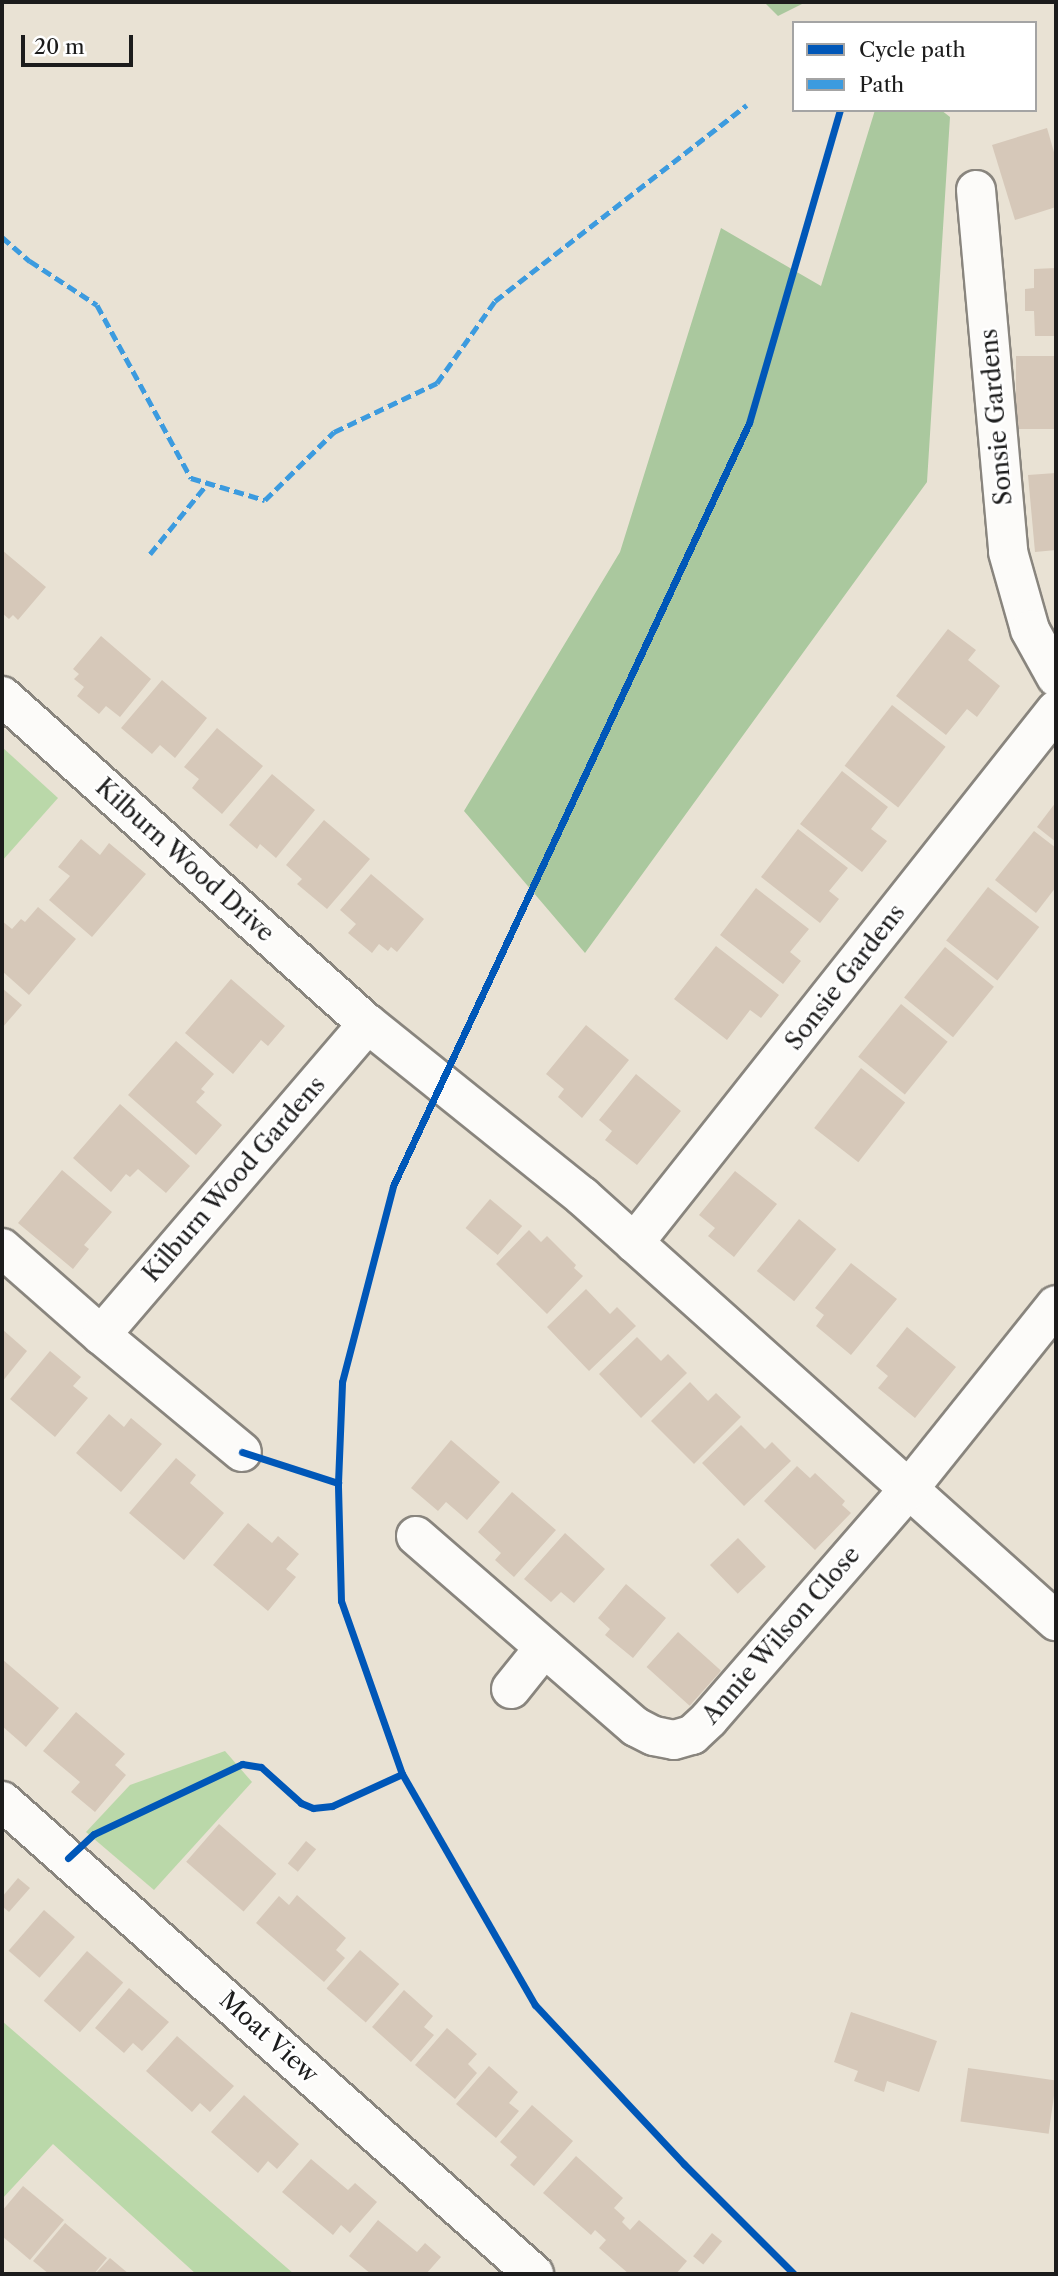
<!DOCTYPE html>
<style>
body{margin:0}
#map{position:relative;width:1058px;height:2276px;overflow:hidden;background:#e9e2d4;font-family:"Libre Caslon Text",serif}
div>[style]{position:absolute}
[style*='--x']{left:calc(var(--x)*1px);top:calc(var(--y)*1px);width:calc(var(--w)*1px);rotate:calc(var(--a)*1deg)}
.green>*{inset:0;background:#bad8a9}
.forest>*{inset:0;background:#aac89e}
.building>*{inset:0;background:#d6c8b9;transform-origin:0 0}
.roads{filter:drop-shadow(2px 0 #89857e) drop-shadow(-2px 0 #89857e) drop-shadow(0 2px #89857e) drop-shadow(0 -2px #89857e)}
.minor>*{height:38px;margin:-19px;padding:0 19px;transform-origin:19px;border-radius:19px;background:#fcfbf9}
.quiet>*{height:5px;margin-top:-2.5px;transform-origin:0;background:repeating-linear-gradient(90deg,#3c9bdf 0 10px,transparent 0 15px)}
.cycleway>*{height:7px;margin:-3.5px;padding:0 3.5px;transform-origin:3.5px;border-radius:3.5px;background:#0057b8}
span{translate:-50% -50%;white-space:nowrap;text-align:center;line-height:1.15;-webkit-text-stroke:5px #fff;paint-order:stroke}
.street-label{font-size:24px;color:#1c1c1c}
.frame{position:absolute;inset:0;border:4px solid #1c1c1c;pointer-events:none}
.legend{position:absolute;left:792px;top:21px;width:245px;height:91px;box-sizing:border-box;background:#fff;border:2px solid #a4a4a4;margin:0;padding:9px 12px;list-style:none;font-size:21px;color:#1c1c1c}
.legend li{display:flex;align-items:center;gap:14px;height:35px}
.legend b{width:35px;border:2px solid #a4a4a4}
.scale{position:absolute;left:21px;top:35px;width:112px;height:32px;box-sizing:border-box;border:4px solid #1c1c1c;border-top:0;padding-left:9px;font-size:21px;line-height:24px;white-space:nowrap;color:#1c1c1c;-webkit-text-stroke:5px #fff;paint-order:stroke}
</style>
<div id="map">
<div class="green">
<div style="clip-path:polygon(2px 747px,58px 798px,2px 861px)"></div>
<div style="clip-path:polygon(225px 1751px,252px 1782px,154px 1890px,86px 1832px,130px 1785px)"></div>
<div style="clip-path:polygon(2px 2021px,294px 2274px,196px 2274px,53px 2144px,2px 2199px)"></div>
</div>
<div class="forest">
<div style="clip-path:polygon(764px 2px,806px 2px,778px 16px)"></div>
<div style="clip-path:polygon(875px 110px,941px 110px,950px 117px,927px 482px,585px 953px,464px 811px,620px 552px,721px 228px,821px 286px)"></div>
</div>
<div class="building">
<div style="clip-path:polygon(1047px 128px,1056px 159px,1056px 207px,1015px 220px,992px 145px)"></div>
<div style="clip-path:polygon(1056px 268px,1056px 336px,1035px 336px,1034px 311px,1025px 311px,1025px 289px,1034px 288px,1034px 269px)"></div>
<div style="left:1056px;top:356px;width:73px;height:40px;rotate:90deg"></div>
<div style="clip-path:polygon(1056px 473px,1056px 550px,1035px 552px,1028px 475px)"></div>
<div style="clip-path:polygon(2px 550px,46px 587px,18px 620px,13px 615px,9px 619px,2px 613px)"></div>
<div style="clip-path:polygon(948px 629px,976px 650px,968px 660px,1000px 686px,977px 717px,967px 709px,946px 735px,896px 696px)"></div>
<div style="clip-path:polygon(101px 636px,151px 679px,120px 717px,106px 706px,99px 714px,77px 696px,84px 687px,74px 679px,79px 674px,73px 669px)"></div>
<div style="clip-path:polygon(162px 680px,207px 718px,175px 758px,160px 745px,152px 754px,121px 728px)"></div>
<div style="left:892px;top:705px;width:68px;height:77px;rotate:38deg"></div>
<div style="clip-path:polygon(217px 728px,263px 766px,222px 814px,192px 788px,199px 779px,184px 767px)"></div>
<div style="clip-path:polygon(842px 771px,888px 807px,871px 829px,887px 841px,862px 872px,800px 824px)"></div>
<div style="clip-path:polygon(272px 774px,315px 810px,276px 858px,260px 844px,257px 849px,229px 825px)"></div>
<div style="clip-path:polygon(1056px 802px,1056px 842px,1037px 827px)"></div>
<div style="clip-path:polygon(324px 820px,370px 859px,327px 909px,297px 884px,302px 879px,286px 865px)"></div>
<div style="clip-path:polygon(798px 829px,848px 868px,829px 891px,839px 899px,820px 923px,761px 877px)"></div>
<div style="clip-path:polygon(1034px 831px,1056px 848px,1056px 887px,1036px 913px,995px 880px)"></div>
<div style="clip-path:polygon(81px 839px,100px 855px,109px 843px,146px 874px,92px 937px,49px 900px,70px 876px,58px 867px)"></div>
<div style="clip-path:polygon(371px 874px,424px 919px,397px 952px,391px 947px,388px 951px,379px 944px,372px 953px,348px 933px,356px 924px,340px 910px)"></div>
<div style="left:988px;top:887px;width:65px;height:68px;rotate:38deg"></div>
<div style="clip-path:polygon(756px 888px,809px 929px,790px 952px,801px 961px,783px 984px,720px 935px)"></div>
<div style="clip-path:polygon(38px 907px,76px 939px,29px 995px,2px 971px,2px 921px,12px 929px,21px 919px,25px 922px)"></div>
<div style="clip-path:polygon(716px 946px,779px 995px,761px 1018px,750px 1010px,727px 1040px,674px 999px)"></div>
<div style="left:945px;top:947px;width:63px;height:65px;rotate:39deg"></div>
<div style="clip-path:polygon(231px 979px,285px 1026px,268px 1046px,261px 1040px,233px 1074px,185px 1033px)"></div>
<div style="clip-path:polygon(2px 988px,22px 1005px,2px 1028px)"></div>
<div style="left:901px;top:1004px;width:60px;height:68px;rotate:39deg"></div>
<div style="clip-path:polygon(586px 1025px,629px 1060px,582px 1118px,558px 1097px,564px 1089px,546px 1074px)"></div>
<div style="clip-path:polygon(176px 1041px,214px 1074px,201px 1089px,205px 1092px,196px 1102px,222px 1125px,196px 1155px,128px 1095px)"></div>
<div style="left:861px;top:1068px;width:56px;height:76px;rotate:38deg"></div>
<div style="clip-path:polygon(636px 1074px,681px 1111px,637px 1165px,605px 1140px,612px 1131px,599px 1120px)"></div>
<div style="clip-path:polygon(120px 1104px,190px 1166px,166px 1193px,138px 1169px,130px 1177px,126px 1174px,111px 1192px,73px 1158px)"></div>
<div style="clip-path:polygon(62px 1170px,112px 1212px,84px 1245px,89px 1249px,73px 1269px,18px 1223px)"></div>
<div style="clip-path:polygon(735px 1171px,777px 1204px,734px 1257px,708px 1236px,715px 1228px,699px 1215px)"></div>
<div style="left:490px;top:1199px;width:42px;height:38px;rotate:40deg"></div>
<div style="left:799px;top:1219px;width:48px;height:67px;rotate:39deg"></div>
<div style="clip-path:polygon(529px 1230px,541px 1242px,547px 1236px,576px 1265px,574px 1268px,583px 1276px,547px 1314px,496px 1264px)"></div>
<div style="clip-path:polygon(851px 1263px,897px 1299px,851px 1355px,816px 1326px,824px 1315px,815px 1308px)"></div>
<div style="clip-path:polygon(586px 1289px,610px 1314px,617px 1307px,636px 1326px,589px 1371px,547px 1327px)"></div>
<div style="clip-path:polygon(907px 1327px,956px 1367px,915px 1418px,878px 1388px,888px 1376px,876px 1366px)"></div>
<div style="clip-path:polygon(2px 1329px,27px 1351px,2px 1382px)"></div>
<div style="clip-path:polygon(637px 1337px,661px 1361px,668px 1354px,687px 1373px,641px 1418px,599px 1374px)"></div>
<div style="clip-path:polygon(50px 1351px,81px 1377px,73px 1386px,88px 1398px,55px 1437px,10px 1399px)"></div>
<div style="clip-path:polygon(690px 1382px,708px 1401px,716px 1393px,741px 1417px,694px 1464px,651px 1421px)"></div>
<div style="clip-path:polygon(109px 1414px,124px 1427px,131px 1418px,162px 1444px,121px 1492px,76px 1453px)"></div>
<div style="clip-path:polygon(741px 1425px,765px 1449px,772px 1442px,791px 1461px,744px 1506px,702px 1463px)"></div>
<div style="clip-path:polygon(451px 1440px,500px 1482px,467px 1520px,446px 1502px,438px 1511px,411px 1488px)"></div>
<div style="clip-path:polygon(176px 1458px,196px 1475px,190px 1483px,224px 1513px,184px 1560px,129px 1513px)"></div>
<div style="clip-path:polygon(797px 1466px,810px 1478px,815px 1473px,845px 1501px,842px 1505px,851px 1513px,815px 1550px,764px 1501px)"></div>
<div style="clip-path:polygon(512px 1492px,556px 1530px,514px 1577px,495px 1560px,501px 1553px,478px 1532px)"></div>
<div style="clip-path:polygon(248px 1523px,272px 1543px,278px 1536px,299px 1554px,286px 1569px,296px 1577px,268px 1611px,213px 1565px)"></div>
<div style="clip-path:polygon(565px 1533px,605px 1569px,574px 1603px,561px 1592px,551px 1602px,524px 1579px)"></div>
<div style="left:738px;top:1538px;width:40px;height:39px;rotate:46deg"></div>
<div style="clip-path:polygon(626px 1584px,666px 1618px,633px 1658px,605px 1635px,610px 1629px,598px 1618px)"></div>
<div style="left:678px;top:1632px;width:58px;height:47px;rotate:42deg"></div>
<div style="clip-path:polygon(2px 1659px,59px 1708px,26px 1747px,2px 1726px)"></div>
<div style="clip-path:polygon(76px 1712px,125px 1754px,115px 1765px,126px 1775px,95px 1812px,71px 1792px,80px 1782px,43px 1751px)"></div>
<div style="left:219px;top:1824px;width:76px;height:50px;rotate:41deg"></div>
<div style="left:306px;top:1841px;width:13px;height:29px;rotate:39deg"></div>
<div style="clip-path:polygon(18px 1878px,30px 1888px,9px 1912px,2px 1906px,2px 1897px)"></div>
<div style="clip-path:polygon(297px 1895px,346px 1938px,336px 1950px,345px 1958px,324px 1982px,256px 1923px,279px 1896px,289px 1905px)"></div>
<div style="left:44px;top:1910px;width:41px;height:54px;rotate:41deg"></div>
<div style="left:360px;top:1950px;width:52px;height:51px;rotate:41deg"></div>
<div style="left:87px;top:1951px;width:48px;height:66px;rotate:41deg"></div>
<div style="clip-path:polygon(129px 1988px,169px 2022px,142px 2051px,133px 2043px,124px 2053px,95px 2028px)"></div>
<div style="clip-path:polygon(404px 1990px,433px 2016px,424px 2027px,434px 2035px,411px 2062px,372px 2027px)"></div>
<div style="clip-path:polygon(851px 2012px,937px 2041px,919px 2092px,887px 2081px,884px 2092px,854px 2081px,858px 2071px,834px 2062px)"></div>
<div style="clip-path:polygon(447px 2028px,477px 2054px,468px 2064px,477px 2073px,455px 2099px,415px 2065px)"></div>
<div style="clip-path:polygon(177px 2036px,234px 2086px,210px 2112px,200px 2103px,192px 2112px,146px 2071px)"></div>
<div style="clip-path:polygon(489px 2066px,518px 2092px,509px 2103px,519px 2111px,496px 2138px,456px 2104px)"></div>
<div style="left:968px;top:2068px;width:89px;height:54px;rotate:8deg"></div>
<div style="clip-path:polygon(244px 2095px,299px 2144px,277px 2169px,268px 2161px,258px 2173px,211px 2132px)"></div>
<div style="clip-path:polygon(532px 2105px,573px 2141px,534px 2186px,510px 2165px,517px 2157px,500px 2142px)"></div>
<div style="clip-path:polygon(576px 2156px,623px 2198px,614px 2208px,625px 2218px,622px 2222px,630px 2230px,639px 2220px,687px 2261px,676px 2274px,629px 2274px,599px 2248px,606px 2240px,595px 2230px,591px 2235px,543px 2193px)"></div>
<div style="clip-path:polygon(311px 2159px,348px 2190px,355px 2183px,377px 2202px,350px 2233px,341px 2225px,333px 2235px,282px 2192px)"></div>
<div style="clip-path:polygon(23px 2186px,64px 2220px,30px 2260px,2px 2236px,2px 2211px)"></div>
<div style="clip-path:polygon(378px 2220px,417px 2252px,425px 2243px,441px 2257px,426px 2274px,371px 2274px,349px 2256px)"></div>
<div style="clip-path:polygon(65px 2223px,107px 2258px,94px 2274px,49px 2274px,33px 2261px)"></div>
<div style="left:712px;top:2233px;width:13px;height:30px;rotate:39deg"></div>
<div style="clip-path:polygon(110px 2258px,129px 2274px,95px 2274px)"></div>
</div>
<div class="roads">
<div class="minor">
<div style="--x:976;--y:190;--w:363;--a:84.9"></div>
<div style="--x:1008;--y:552;--w:81;--a:74.2"></div>
<div style="--x:1030;--y:630;--w:54;--a:61"></div>
<div style="--x:2;--y:696;--w:491;--a:41.9"></div>
<div style="--x:368;--y:1024;--w:275;--a:38.8"></div>
<div style="--x:582;--y:1196;--w:637;--a:41.88"></div>
<div style="--x:634;--y:1243;--w:680;--a:-51.63"></div>
<div style="--x:2;--y:1248;--w:132;--a:41.3"></div>
<div style="--x:101;--y:1335;--w:410;--a:-49.4"></div>
<div style="--x:101;--y:1335;--w:183;--a:39.7"></div>
<div style="--x:416;--y:1536;--w:291;--a:41"></div>
<div style="--x:636;--y:1727;--w:20;--a:27"></div>
<div style="--x:654;--y:1736;--w:20;--a:11"></div>
<div style="--x:674;--y:1740;--w:19;--a:-16"></div>
<div style="--x:692;--y:1735;--w:23;--a:-43"></div>
<div style="--x:709;--y:1719;--w:302;--a:-49"></div>
<div style="--x:907;--y:1491;--w:238;--a:-51.3"></div>
<div style="--x:511;--y:1689;--w:53;--a:-51.2"></div>
<div style="--x:2;--y:1801;--w:712;--a:41.64"></div>
</div>
</div>
<div class="quiet">
<div style="--x:2;--y:237;--w:37;--a:41"></div>
<div style="--x:30;--y:261;--w:80;--a:33.3"></div>
<div style="--x:97;--y:305;--w:197;--a:61.5"></div>
<div style="--x:191;--y:478;--w:77;--a:16.6"></div>
<div style="--x:265;--y:500;--w:97;--a:-44.6"></div>
<div style="--x:334;--y:432;--w:114;--a:-25.4"></div>
<div style="--x:437;--y:383;--w:100;--a:-54.7"></div>
<div style="--x:495;--y:301;--w:319;--a:-37.9"></div>
<div style="--x:150;--y:554;--w:92;--a:-50.8"></div>
</div>
<div class="cycleway">
<div style="--x:242;--y:1452;--w:101;--a:17.9"></div>
<div style="--x:68;--y:1858;--w:35;--a:-43"></div>
<div style="--x:94;--y:1834;--w:164;--a:-25.3"></div>
<div style="--x:242;--y:1764;--w:19;--a:9"></div>
<div style="--x:261;--y:1767;--w:54;--a:42"></div>
<div style="--x:301;--y:1803;--w:13;--a:23"></div>
<div style="--x:313;--y:1808;--w:19;--a:-6"></div>
<div style="--x:332;--y:1806;--w:77;--a:-24.6"></div>
<div style="--x:794;--y:2274;--w:156;--a:-135"></div>
<div style="--x:684;--y:2164;--w:218;--a:-133.1"></div>
<div style="--x:535;--y:2005;--w:267;--a:-119.9"></div>
<div style="--x:402;--y:1774;--w:183;--a:-109.4"></div>
<div style="--x:341;--y:1601;--w:118;--a:-91.5"></div>
<div style="--x:338;--y:1483;--w:101;--a:-87.7"></div>
<div style="--x:342;--y:1382;--w:203;--a:-75.4"></div>
<div style="--x:393;--y:1186;--w:842;--a:-64.99"></div>
<div style="--x:749;--y:423;--w:326;--a:-73.8"></div>
</div>
<div class="street-label">
<span style="left:996px;top:417px;rotate:-95deg">Sonsie Gardens</span>
<span style="left:185px;top:860px;rotate:42deg">Kilburn Wood Drive</span>
<span style="left:845px;top:977px;rotate:-52deg">Sonsie Gardens</span>
<span style="left:234px;top:1179px;rotate:-49deg">Kilburn Wood Gardens</span>
<span style="left:781px;top:1635px;rotate:-49deg">Annie Wilson Close</span>
<span style="left:269px;top:2037px;rotate:42deg">Moat View</span>
</div>
<div class="frame"></div>
<ul class="legend">
<li><b style="height:9px;background:#0057b8"></b>Cycle path</li>
<li><b style="height:9px;background:#3c9bdf"></b>Path</li>
</ul>
<div class="scale">20 m</div>
</div>
